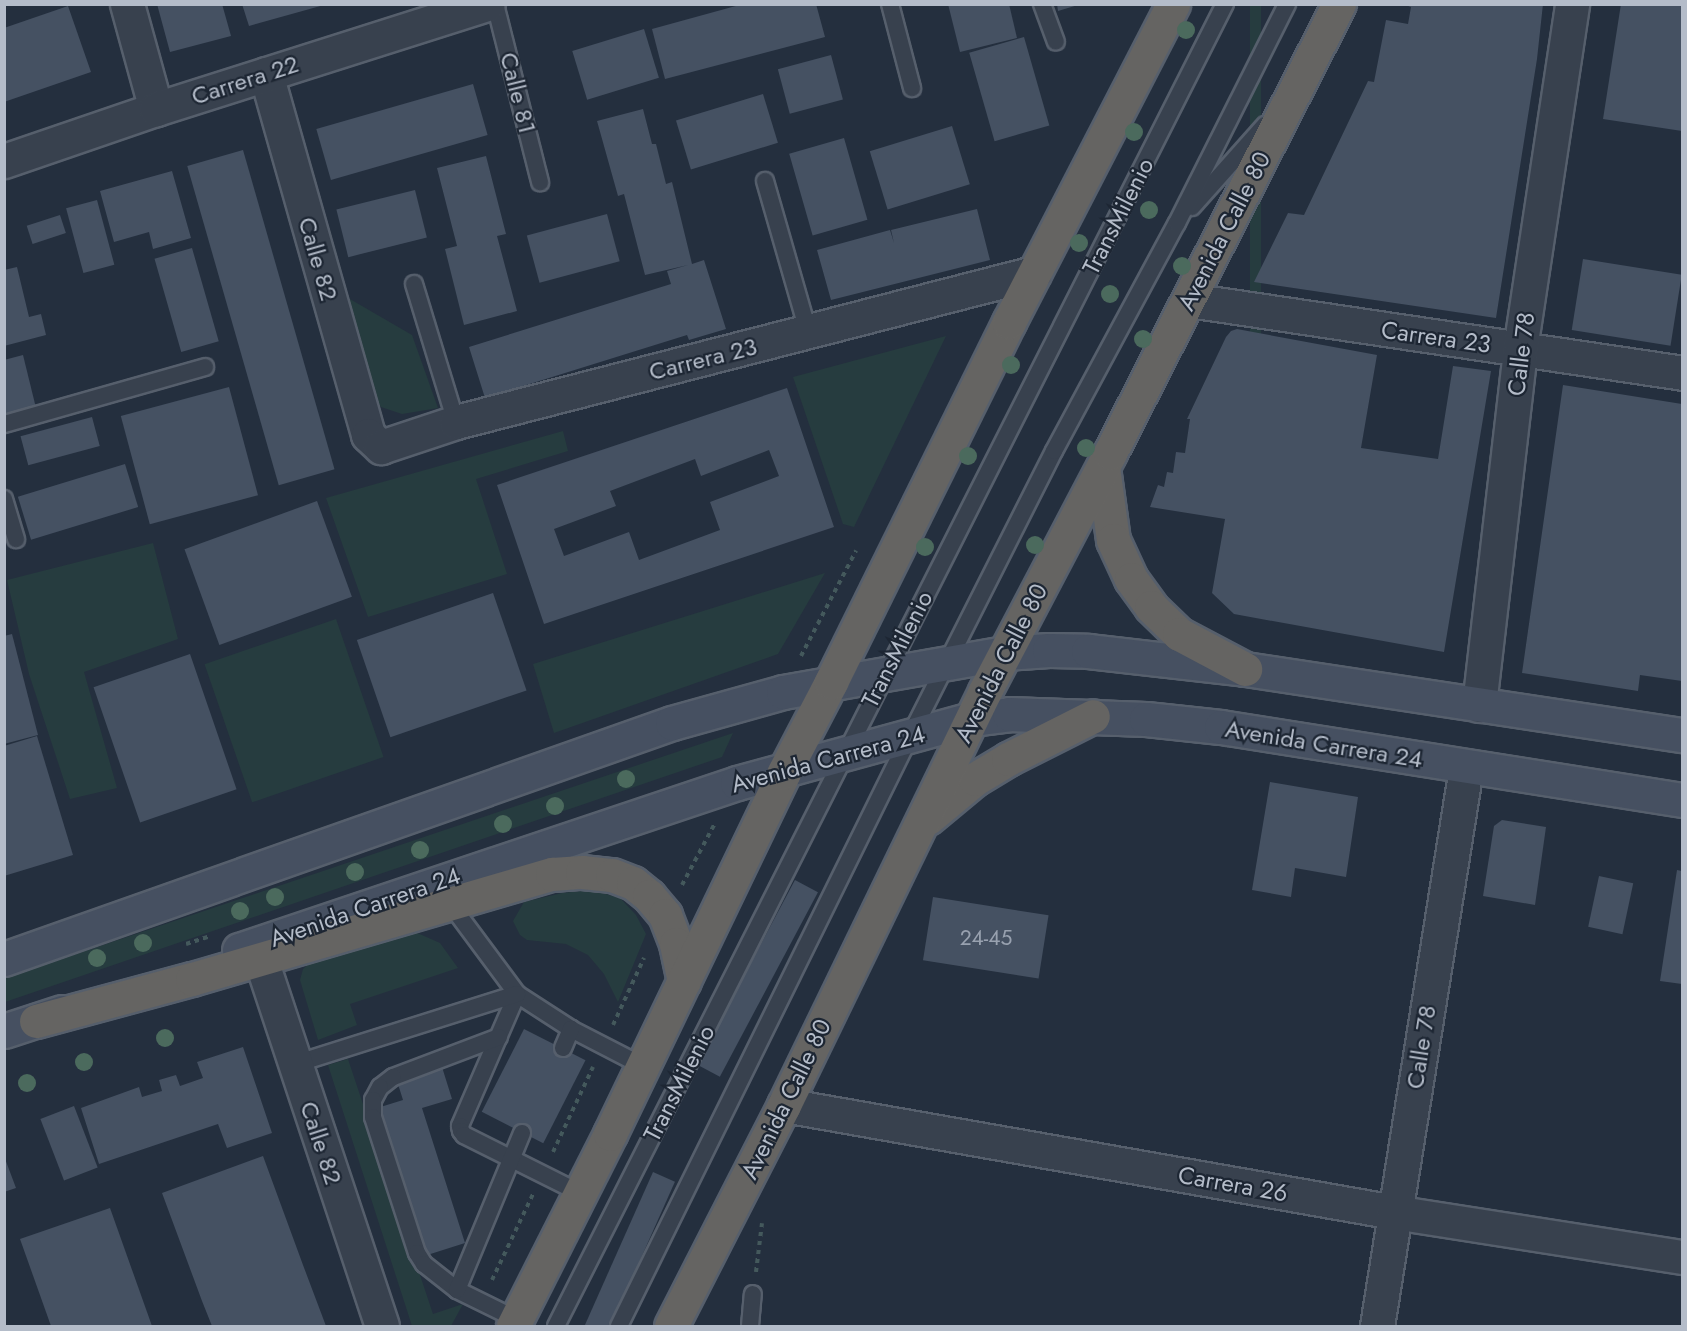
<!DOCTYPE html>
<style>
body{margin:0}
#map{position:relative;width:1687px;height:1331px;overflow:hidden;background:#242f3e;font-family:Jost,sans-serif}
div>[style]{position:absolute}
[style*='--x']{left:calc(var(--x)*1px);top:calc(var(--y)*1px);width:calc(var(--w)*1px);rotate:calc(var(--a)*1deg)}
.green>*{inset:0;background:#263c3f;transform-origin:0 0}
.building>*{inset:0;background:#455162;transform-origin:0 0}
.path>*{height:4px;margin-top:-2px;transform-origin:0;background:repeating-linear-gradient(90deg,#44595c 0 4.5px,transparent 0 9px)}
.roads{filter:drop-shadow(2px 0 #565f6c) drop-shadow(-2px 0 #565f6c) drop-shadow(0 2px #565f6c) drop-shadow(0 -2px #565f6c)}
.service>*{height:16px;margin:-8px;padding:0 8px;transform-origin:8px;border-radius:8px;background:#38414e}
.minor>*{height:33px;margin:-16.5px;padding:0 16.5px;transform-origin:16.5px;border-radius:16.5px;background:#38414e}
.tertiary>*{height:33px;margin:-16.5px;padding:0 16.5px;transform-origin:16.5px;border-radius:16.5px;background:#38414e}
.secondary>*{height:33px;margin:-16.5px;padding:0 16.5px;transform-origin:16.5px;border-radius:16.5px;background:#465061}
.trunk>*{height:33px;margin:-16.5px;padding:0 16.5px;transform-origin:16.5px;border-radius:16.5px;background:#656462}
.trees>*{width:18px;height:18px;margin:-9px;border-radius:50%;background:#4b6a5d}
span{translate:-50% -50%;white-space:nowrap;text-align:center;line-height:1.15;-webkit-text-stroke:4.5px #1d2633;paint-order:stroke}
.number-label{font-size:21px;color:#98a1af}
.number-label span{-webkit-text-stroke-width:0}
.street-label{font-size:24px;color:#b4bcc9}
.frame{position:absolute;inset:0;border:6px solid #b4bcc9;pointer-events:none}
</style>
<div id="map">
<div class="green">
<div style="left:1250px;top:5px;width:11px;height:591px"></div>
<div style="clip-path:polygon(343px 295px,412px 335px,438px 408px,402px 414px,381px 407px,368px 390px)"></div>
<div style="clip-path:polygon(946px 336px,854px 527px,843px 524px,793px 377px)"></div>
<div style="clip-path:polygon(563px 431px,568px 451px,476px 479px,507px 574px,368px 617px,326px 498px)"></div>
<div style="clip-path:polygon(153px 543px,178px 639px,84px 672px,117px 788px,70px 799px,29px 674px,7px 580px)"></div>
<div style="clip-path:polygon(825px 573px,778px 654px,554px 733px,533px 664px)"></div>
<div style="left:336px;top:619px;width:146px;height:139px;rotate:71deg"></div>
<div style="clip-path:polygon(733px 733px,722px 757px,5px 1002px,5px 978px)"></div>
<div style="clip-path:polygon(592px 890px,620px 898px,636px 915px,646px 934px,618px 1002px,604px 974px,588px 955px,566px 944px,527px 940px,520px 935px,513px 921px,524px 902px,562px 893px)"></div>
<div style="clip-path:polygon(415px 932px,440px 943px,458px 968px,350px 1004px,357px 1025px,318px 1040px,300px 980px,303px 969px,313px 960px)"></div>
<div style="clip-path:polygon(348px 1059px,433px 1314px,463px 1304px,451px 1326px,412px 1326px,328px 1065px)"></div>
</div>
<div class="building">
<div style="clip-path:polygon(157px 4px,222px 4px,231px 36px,170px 52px)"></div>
<div style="clip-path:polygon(242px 4px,324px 4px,324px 5px,249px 26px)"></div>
<div style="clip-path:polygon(743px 4px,816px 4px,825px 37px,665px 79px,652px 29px)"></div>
<div style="clip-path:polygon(948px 4px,1009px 4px,1017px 38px,960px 52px)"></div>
<div style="clip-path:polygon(1057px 4px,1078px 4px,1078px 5px,1058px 11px)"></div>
<div style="clip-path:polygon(1403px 4px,1543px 4px,1537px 59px,1496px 318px,1254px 282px,1288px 213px,1304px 215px,1368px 81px,1374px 82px,1386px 20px,1408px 24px,1411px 7px)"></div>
<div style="clip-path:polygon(1621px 4px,1682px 4px,1682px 131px,1603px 119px)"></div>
<div style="clip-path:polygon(68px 6px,91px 72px,4px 102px,4px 28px)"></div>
<div style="left:644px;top:29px;width:51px;height:75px;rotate:73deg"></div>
<div style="left:1024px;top:37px;width:92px;height:57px;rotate:74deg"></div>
<div style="left:831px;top:55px;width:46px;height:55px;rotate:75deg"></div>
<div style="left:473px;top:84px;width:53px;height:163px;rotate:74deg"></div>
<div style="left:763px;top:94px;width:51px;height:91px;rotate:73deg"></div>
<div style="clip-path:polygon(643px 109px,652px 144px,656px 144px,666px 184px,672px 182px,692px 264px,704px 260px,726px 329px,689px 340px,687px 335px,485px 398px,469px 347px,671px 284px,667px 271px,688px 265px,645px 275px,624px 194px,618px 196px,597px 121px)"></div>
<div style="left:952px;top:126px;width:61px;height:86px;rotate:73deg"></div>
<div style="left:844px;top:138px;width:85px;height:57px;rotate:74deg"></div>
<div style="left:243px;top:150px;width:332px;height:58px;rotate:74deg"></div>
<div style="clip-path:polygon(486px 156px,506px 234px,497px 236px,517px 311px,464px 325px,445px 249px,457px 246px,437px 168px)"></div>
<div style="clip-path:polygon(172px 171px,191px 238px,153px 249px,149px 232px,114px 242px,100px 191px)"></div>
<div style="left:415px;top:190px;width:49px;height:81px;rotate:76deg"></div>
<div style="left:97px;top:200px;width:67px;height:32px;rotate:75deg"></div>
<div style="clip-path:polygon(977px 209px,990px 260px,831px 300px,817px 250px,890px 230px,894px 243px,891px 230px)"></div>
<div style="left:607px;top:214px;width:49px;height:83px;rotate:75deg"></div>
<div style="left:60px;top:215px;width:19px;height:35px;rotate:72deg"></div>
<div style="left:192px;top:248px;width:97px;height:39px;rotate:74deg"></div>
<div style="left:1583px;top:259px;width:100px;height:72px;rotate:9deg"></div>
<div style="clip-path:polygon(17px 267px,29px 317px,41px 314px,46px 335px,4px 346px,4px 270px)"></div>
<div style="clip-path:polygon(1237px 329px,1377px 355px,1361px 448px,1438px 459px,1453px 366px,1491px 371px,1444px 652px,1234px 614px,1212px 593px,1225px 519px,1150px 507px,1158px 485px,1164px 487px,1167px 472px,1173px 473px,1176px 452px,1185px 453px,1190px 419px,1187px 419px,1226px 337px,1231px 331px)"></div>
<div style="clip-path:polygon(23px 355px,36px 408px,4px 415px,4px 360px)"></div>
<div style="clip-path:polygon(1563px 385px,1682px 404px,1682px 681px,1640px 675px,1638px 691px,1522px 673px)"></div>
<div style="left:229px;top:387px;width:112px;height:112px;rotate:75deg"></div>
<div style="clip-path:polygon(evenodd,787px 388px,834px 527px,544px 624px,497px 485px,787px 388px,769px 450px,779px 476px,710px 502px,720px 530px,639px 560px,629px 532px,564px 556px,554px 529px,616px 506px,610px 491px,695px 459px,701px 476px,769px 450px)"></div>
<div style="left:92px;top:417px;width:30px;height:74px;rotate:75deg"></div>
<div style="left:125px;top:464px;width:45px;height:112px;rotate:73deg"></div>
<div style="left:317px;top:501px;width:102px;height:141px;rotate:70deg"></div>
<div style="left:493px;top:593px;width:103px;height:144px;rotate:71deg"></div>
<div style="clip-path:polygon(12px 634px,38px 735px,4px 744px,4px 636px)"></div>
<div style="left:190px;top:654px;width:143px;height:102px;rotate:71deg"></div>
<div style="clip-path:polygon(37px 736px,73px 855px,4px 876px,4px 746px)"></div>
<div style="clip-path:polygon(1270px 782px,1358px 797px,1346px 877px,1295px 868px,1291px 897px,1252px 890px)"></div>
<div style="clip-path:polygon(1502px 820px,1546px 827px,1535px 905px,1483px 896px,1494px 826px)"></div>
<div style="clip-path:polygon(1677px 870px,1682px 871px,1682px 984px,1660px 981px)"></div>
<div style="left:1599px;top:876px;width:35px;height:52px;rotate:12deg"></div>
<div style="left:795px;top:880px;width:26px;height:209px;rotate:28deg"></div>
<div style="left:933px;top:897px;width:117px;height:64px;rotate:9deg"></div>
<div style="left:524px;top:1029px;width:69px;height:93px;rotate:27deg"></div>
<div style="clip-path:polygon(243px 1047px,272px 1133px,227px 1148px,218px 1124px,99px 1164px,81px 1108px,139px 1087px,142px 1097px,162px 1091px,159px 1080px,176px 1075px,180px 1086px,203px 1078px,197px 1062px)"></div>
<div style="clip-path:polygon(442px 1067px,452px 1099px,422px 1108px,465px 1243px,421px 1257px,374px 1109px,403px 1100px,397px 1081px)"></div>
<div style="left:74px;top:1106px;width:66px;height:36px;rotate:69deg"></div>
<div style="clip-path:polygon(4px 1156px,16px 1188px,4px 1192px)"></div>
<div style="clip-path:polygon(263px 1156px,303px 1265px,326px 1326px,212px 1326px,202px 1301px,162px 1193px)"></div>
<div style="left:653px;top:1172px;width:24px;height:172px;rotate:24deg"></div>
<div style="clip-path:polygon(110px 1208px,152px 1326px,51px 1326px,20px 1239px)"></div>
</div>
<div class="path">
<div style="--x:801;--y:656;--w:119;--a:-62.4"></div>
<div style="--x:682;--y:885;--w:68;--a:-61.9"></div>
<div style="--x:186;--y:944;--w:25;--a:-18"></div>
<div style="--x:613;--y:1025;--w:74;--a:-65.2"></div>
<div style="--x:553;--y:1152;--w:94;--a:-64.8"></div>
<div style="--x:756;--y:1272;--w:49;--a:-83"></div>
<div style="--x:492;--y:1280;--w:95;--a:-64.5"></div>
</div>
<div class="roads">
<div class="service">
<div style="--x:495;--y:4;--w:184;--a:75.8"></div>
<div style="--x:890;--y:4;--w:87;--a:75.3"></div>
<div style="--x:1042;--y:4;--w:40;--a:69.8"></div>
<div style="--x:765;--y:181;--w:156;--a:74"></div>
<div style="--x:1192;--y:207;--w:110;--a:-48.3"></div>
<div style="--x:414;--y:284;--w:144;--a:73.1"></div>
<div style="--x:4;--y:424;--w:209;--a:-15.8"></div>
<div style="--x:4;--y:499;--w:42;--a:73.3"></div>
<div style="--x:451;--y:905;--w:111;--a:53.4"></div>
<div style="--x:517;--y:994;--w:64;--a:32.9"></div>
<div style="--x:571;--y:1029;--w:81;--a:27.2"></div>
<div style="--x:517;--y:994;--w:144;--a:113.4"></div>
<div style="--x:460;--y:1126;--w:5;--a:79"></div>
<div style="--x:461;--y:1131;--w:5;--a:53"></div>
<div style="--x:464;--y:1135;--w:130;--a:26.6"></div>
<div style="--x:499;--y:1037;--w:113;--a:159.3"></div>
<div style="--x:393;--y:1077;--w:16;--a:142"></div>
<div style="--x:380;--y:1087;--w:15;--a:118"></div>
<div style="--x:373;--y:1100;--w:17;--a:90"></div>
<div style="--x:373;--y:1117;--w:143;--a:72.1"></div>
<div style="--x:417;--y:1253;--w:13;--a:58"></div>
<div style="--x:424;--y:1264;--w:42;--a:38.2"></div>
<div style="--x:457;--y:1290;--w:66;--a:26.2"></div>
<div style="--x:563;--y:1048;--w:21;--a:-67"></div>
<div style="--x:295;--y:1064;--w:233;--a:-17.5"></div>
<div style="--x:457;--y:1290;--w:170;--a:-67.5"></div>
<div style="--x:556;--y:1326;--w:1482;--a:-63.16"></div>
<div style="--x:619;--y:1326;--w:658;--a:-63.75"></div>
<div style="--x:910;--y:736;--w:319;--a:-63.2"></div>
<div style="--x:1054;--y:451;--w:259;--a:-61.7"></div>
<div style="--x:1177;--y:223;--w:245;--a:-63.3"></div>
<div style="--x:750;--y:1326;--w:32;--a:-85"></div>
</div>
<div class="minor">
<div style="--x:127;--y:4;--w:109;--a:74.6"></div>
<div style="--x:266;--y:74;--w:375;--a:74.2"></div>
<div style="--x:368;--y:435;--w:18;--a:43"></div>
<div style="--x:381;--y:447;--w:79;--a:-18.4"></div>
<div style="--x:456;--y:422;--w:597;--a:-14.46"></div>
<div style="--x:1189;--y:300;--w:498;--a:8.4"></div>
<div style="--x:1479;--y:705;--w:358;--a:-83.4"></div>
<div style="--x:1520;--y:349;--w:349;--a:-81.4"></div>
<div style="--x:261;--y:960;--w:385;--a:71.7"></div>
<div style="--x:784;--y:1105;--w:619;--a:9.95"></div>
<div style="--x:1394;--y:1212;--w:291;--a:8.9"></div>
<div style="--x:1377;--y:1326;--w:565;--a:-80.94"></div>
</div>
<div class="tertiary">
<div style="--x:4;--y:161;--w:161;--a:-18.9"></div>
<div style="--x:156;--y:109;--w:348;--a:-17.6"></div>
</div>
<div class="secondary">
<div style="--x:239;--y:950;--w:525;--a:-18.54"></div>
<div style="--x:737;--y:783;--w:243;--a:-15.3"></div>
<div style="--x:971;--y:719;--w:38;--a:-7"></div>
<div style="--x:1009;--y:714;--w:137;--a:2.1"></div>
<div style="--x:1146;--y:719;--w:75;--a:6.1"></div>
<div style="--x:1221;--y:727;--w:467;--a:9"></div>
<div style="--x:4;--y:959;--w:708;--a:-19.46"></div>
<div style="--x:672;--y:723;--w:115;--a:-15.6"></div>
<div style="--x:783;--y:692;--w:225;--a:-10"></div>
<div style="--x:1005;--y:653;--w:44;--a:-3.9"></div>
<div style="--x:1049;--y:650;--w:39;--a:1"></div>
<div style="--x:1088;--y:651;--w:158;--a:6.5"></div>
<div style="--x:1245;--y:669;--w:442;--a:8.6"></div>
<div style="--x:4;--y:1031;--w:61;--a:-18.1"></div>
</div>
<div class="trunk">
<div style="--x:1103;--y:467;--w:74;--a:82.2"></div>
<div style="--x:1113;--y:540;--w:43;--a:65.2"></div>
<div style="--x:1131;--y:579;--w:34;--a:54"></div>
<div style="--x:1151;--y:607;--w:39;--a:44"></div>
<div style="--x:1179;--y:634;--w:75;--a:27.9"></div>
<div style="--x:928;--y:818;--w:61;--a:-39.7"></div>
<div style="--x:975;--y:779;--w:39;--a:-31"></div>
<div style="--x:1008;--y:759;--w:95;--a:-26.8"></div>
<div style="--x:36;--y:1021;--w:162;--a:-15.1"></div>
<div style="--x:192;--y:979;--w:375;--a:-16.3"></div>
<div style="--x:552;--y:874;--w:30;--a:-4"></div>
<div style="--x:582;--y:872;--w:30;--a:6"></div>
<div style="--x:612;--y:875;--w:22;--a:21"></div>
<div style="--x:633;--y:883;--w:21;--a:39"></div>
<div style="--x:649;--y:896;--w:25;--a:50"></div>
<div style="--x:665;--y:915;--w:31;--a:69"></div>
<div style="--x:676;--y:944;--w:38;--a:78"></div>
<div style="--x:513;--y:1326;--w:215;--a:-63.2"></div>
<div style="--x:610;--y:1134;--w:402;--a:-64.3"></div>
<div style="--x:784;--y:772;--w:102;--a:-62.4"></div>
<div style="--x:831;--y:682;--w:402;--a:-63.7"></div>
<div style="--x:1009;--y:322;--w:358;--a:-62.7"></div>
<div style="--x:671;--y:1326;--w:248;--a:-62.9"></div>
<div style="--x:784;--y:1105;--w:460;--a:-64.1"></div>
<div style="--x:985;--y:691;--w:269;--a:-62.3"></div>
<div style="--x:1110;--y:453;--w:504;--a:-62.98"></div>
</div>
</div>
<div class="trees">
<div style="left:1186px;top:30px"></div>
<div style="left:1134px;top:132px"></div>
<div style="left:1149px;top:210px"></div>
<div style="left:1079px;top:243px"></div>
<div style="left:1182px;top:266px"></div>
<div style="left:1110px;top:294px"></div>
<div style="left:1143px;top:339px"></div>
<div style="left:1011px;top:365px"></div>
<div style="left:1086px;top:448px"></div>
<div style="left:968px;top:456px"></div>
<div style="left:1035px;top:545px"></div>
<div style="left:925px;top:547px"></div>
<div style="left:626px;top:779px"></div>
<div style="left:555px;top:806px"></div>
<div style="left:503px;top:824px"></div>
<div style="left:420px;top:850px"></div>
<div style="left:355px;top:872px"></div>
<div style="left:275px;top:897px"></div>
<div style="left:240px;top:911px"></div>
<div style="left:143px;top:943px"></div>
<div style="left:97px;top:958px"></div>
<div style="left:165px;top:1038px"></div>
<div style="left:84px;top:1062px"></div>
<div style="left:27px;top:1083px"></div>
</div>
<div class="number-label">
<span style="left:986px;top:938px">24-45</span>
</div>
<div class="street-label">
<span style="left:245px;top:80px;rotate:-18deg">Carrera 22</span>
<span style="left:518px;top:93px;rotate:76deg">Calle 81</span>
<span style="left:1118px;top:216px;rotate:-63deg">TransMilenio</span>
<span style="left:1224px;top:231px;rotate:-63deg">Avenida Calle 80</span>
<span style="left:318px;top:259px;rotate:74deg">Calle 82</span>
<span style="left:1436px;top:337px;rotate:8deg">Carrera 23</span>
<span style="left:1521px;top:354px;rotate:-83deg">Calle 78</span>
<span style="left:703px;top:359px;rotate:-14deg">Carrera 23</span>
<span style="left:897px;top:649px;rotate:-63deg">TransMilenio</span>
<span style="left:1001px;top:663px;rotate:-63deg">Avenida Calle 80</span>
<span style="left:1324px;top:744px;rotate:9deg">Avenida Carrera 24</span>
<span style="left:828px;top:759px;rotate:-15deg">Avenida Carrera 24</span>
<span style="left:365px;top:907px;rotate:-19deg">Avenida Carrera 24</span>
<span style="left:1421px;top:1047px;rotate:-81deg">Calle 78</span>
<span style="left:679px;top:1083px;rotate:-63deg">TransMilenio</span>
<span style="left:786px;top:1099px;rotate:-64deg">Avenida Calle 80</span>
<span style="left:321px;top:1143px;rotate:72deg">Calle 82</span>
<span style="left:1233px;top:1184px;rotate:10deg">Carrera 26</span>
</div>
<div class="frame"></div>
</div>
